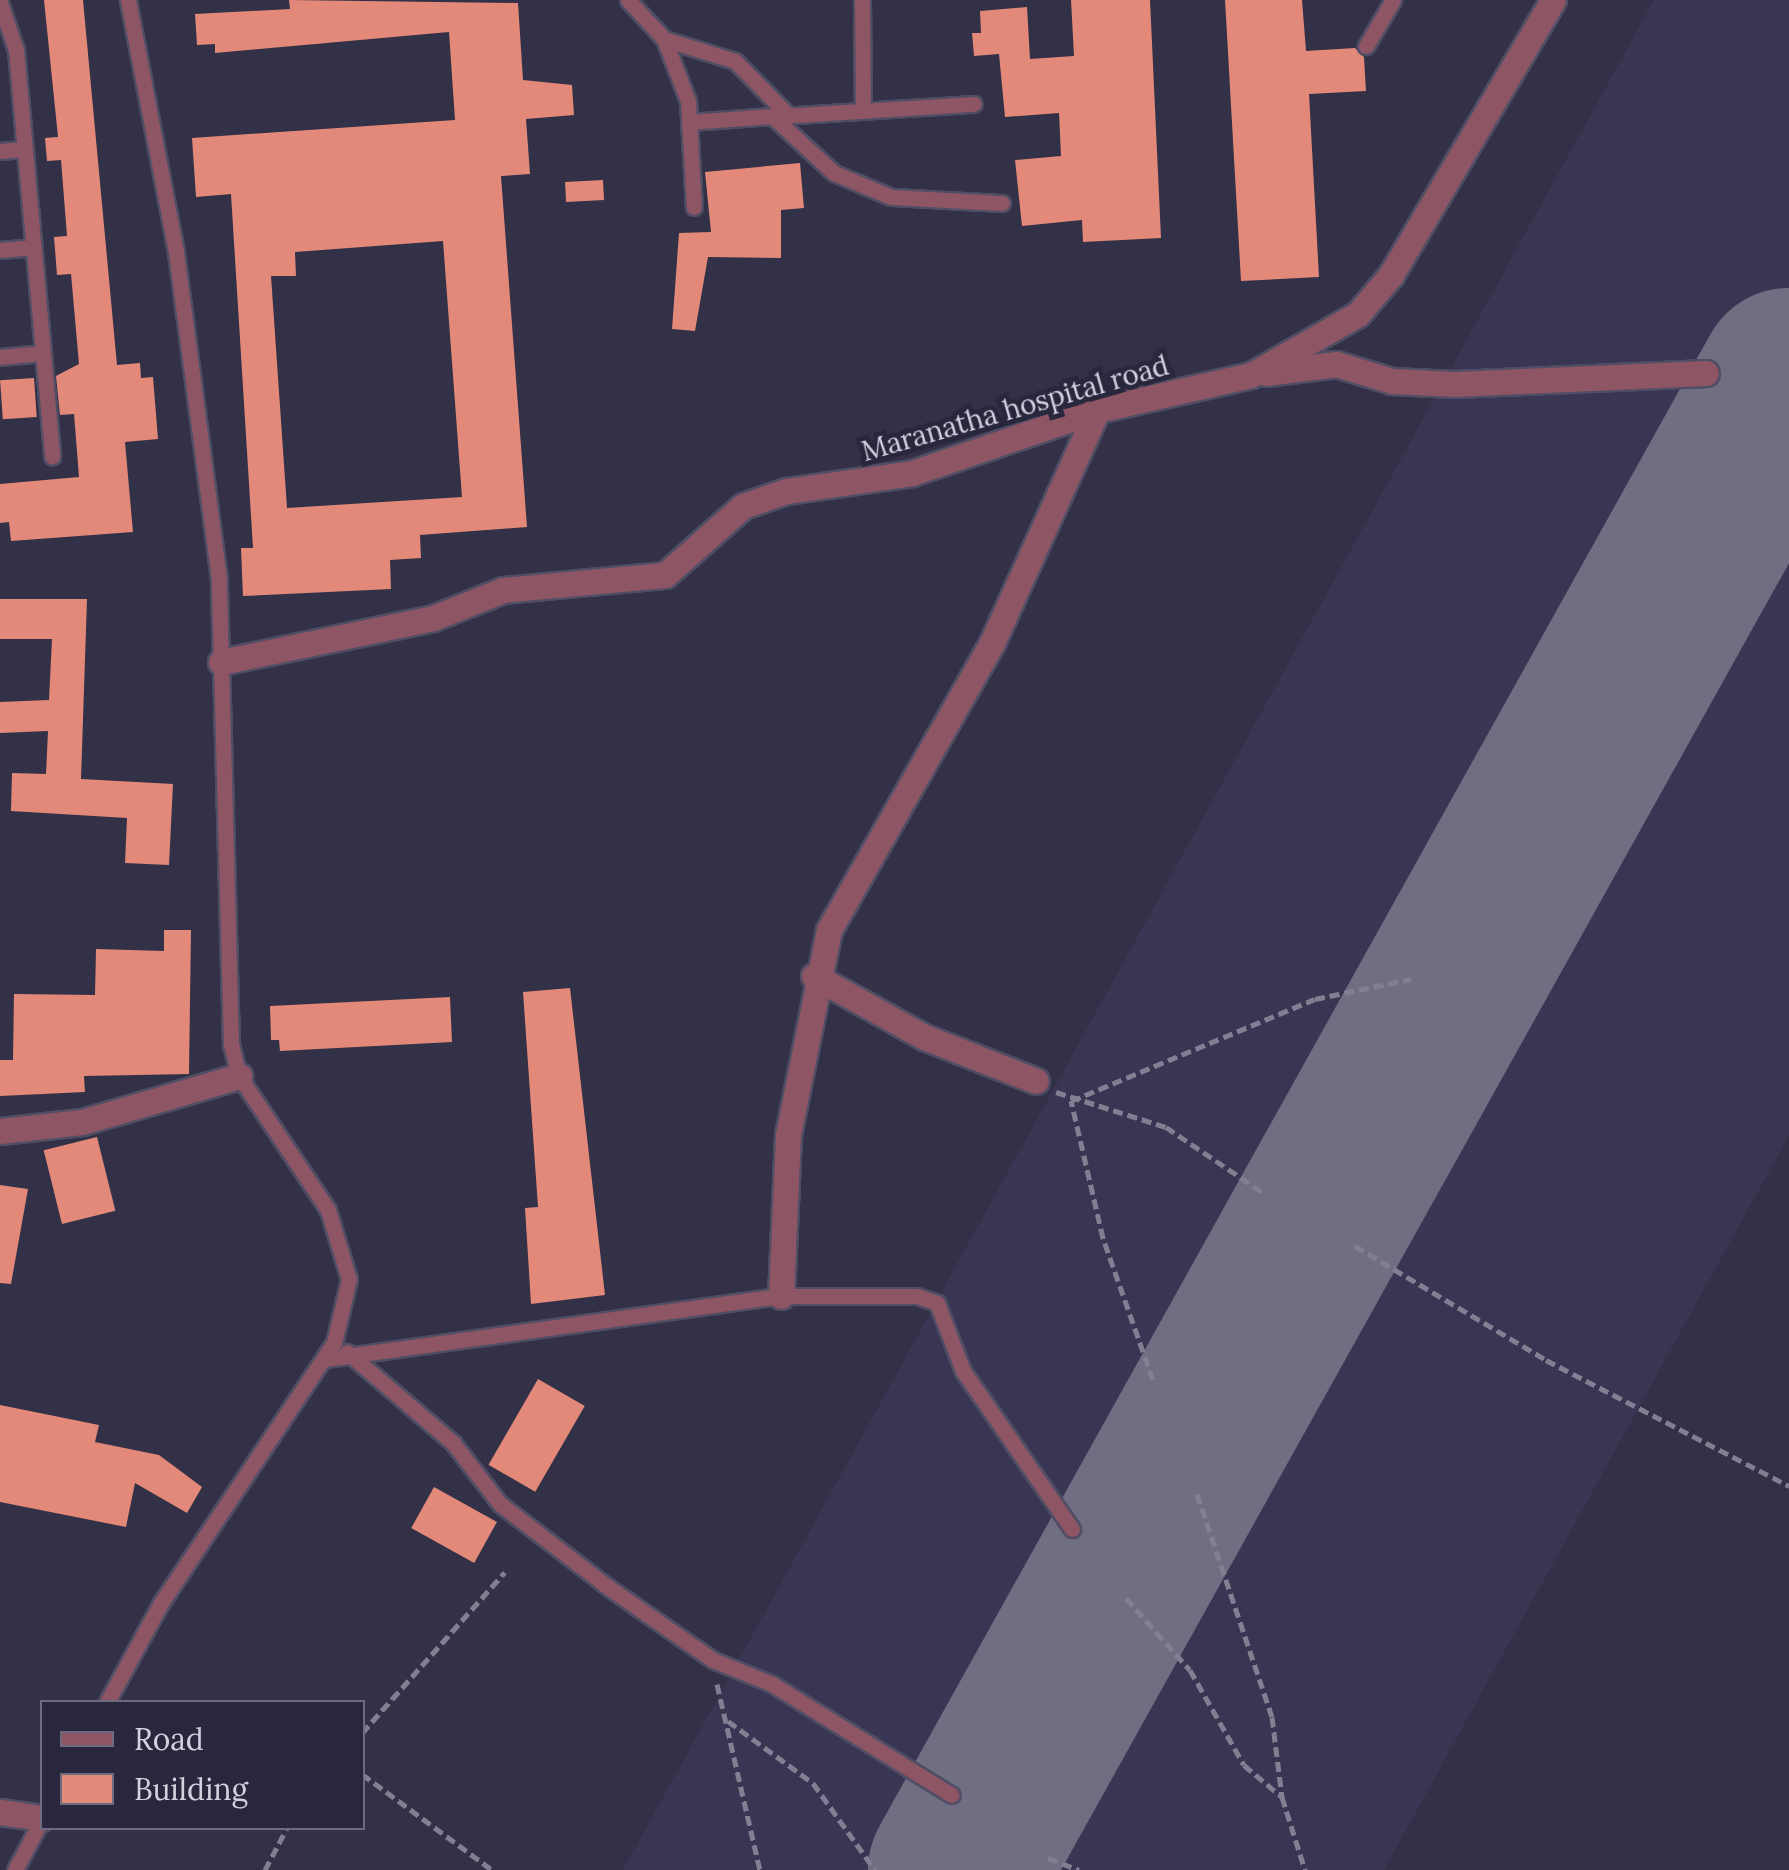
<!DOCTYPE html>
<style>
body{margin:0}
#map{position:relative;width:1789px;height:1870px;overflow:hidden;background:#333148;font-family:Lora,serif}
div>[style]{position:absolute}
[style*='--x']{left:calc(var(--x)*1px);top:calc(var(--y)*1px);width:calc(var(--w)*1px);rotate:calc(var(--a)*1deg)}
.built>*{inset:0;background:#393654}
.runway>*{height:180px;margin:-90px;padding:0 90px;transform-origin:90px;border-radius:90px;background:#706e82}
.building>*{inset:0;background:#e38979;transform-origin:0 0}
.path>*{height:5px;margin-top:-2.5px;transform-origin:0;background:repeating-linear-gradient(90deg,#818093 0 10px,transparent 0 15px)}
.roads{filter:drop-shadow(2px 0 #504e64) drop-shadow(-2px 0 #504e64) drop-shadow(0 2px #504e64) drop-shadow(0 -2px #504e64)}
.lane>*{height:15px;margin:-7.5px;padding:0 7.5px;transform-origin:7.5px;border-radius:7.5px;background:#8e5565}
.street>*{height:25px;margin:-12.5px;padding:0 12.5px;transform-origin:12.5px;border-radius:12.5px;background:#8e5565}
span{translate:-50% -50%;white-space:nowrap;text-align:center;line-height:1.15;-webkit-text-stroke:10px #29273d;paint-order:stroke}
.street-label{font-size:28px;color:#d2d2e1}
.legend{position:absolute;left:40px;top:1700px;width:325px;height:130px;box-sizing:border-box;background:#29273d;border:2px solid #6d6b7f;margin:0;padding:12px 18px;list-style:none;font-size:30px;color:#d2d2e1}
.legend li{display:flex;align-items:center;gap:20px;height:50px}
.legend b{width:50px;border:2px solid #6d6b7f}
</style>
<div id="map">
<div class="built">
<div style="clip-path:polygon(1654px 0,1789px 0,1789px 1135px,1384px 1870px,623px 1870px)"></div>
</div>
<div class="runway">
<div style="--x:958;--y:1870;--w:1708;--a:-60.88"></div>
</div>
<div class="building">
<div style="clip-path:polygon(44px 0,83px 0,117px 365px,140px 363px,141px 378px,153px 377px,158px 439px,125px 442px,133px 532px,11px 541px,9px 522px,0 523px,0 484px,79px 477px,74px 414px,60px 415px,56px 376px,79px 364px,71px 274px,57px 275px,54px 237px,67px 236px,61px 160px,47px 161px,45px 138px,58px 137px)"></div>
<div style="clip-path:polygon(evenodd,289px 0,518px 3px,523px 80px,572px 85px,574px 115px,526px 119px,530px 174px,501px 176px,527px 527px,420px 535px,421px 558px,390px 560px,391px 589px,243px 596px,241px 548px,253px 548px,231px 194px,196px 197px,192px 138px,455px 120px,449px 32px,215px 53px,215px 44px,197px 45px,195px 14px,290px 9px,289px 0,443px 241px,462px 497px,287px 508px,271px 276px,296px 276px,295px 252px,443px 241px)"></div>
<div style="clip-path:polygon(1071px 0,1150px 0,1161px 238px,1083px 242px,1082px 220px,1022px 226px,1015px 160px,1061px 156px,1059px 113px,1005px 117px,999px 54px,974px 56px,972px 33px,981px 33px,980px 11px,1027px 7px,1030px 59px,1074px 56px)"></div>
<div style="clip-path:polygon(1225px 0,1302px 0,1306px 51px,1355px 48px,1364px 57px,1366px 91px,1309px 94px,1319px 277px,1241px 281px)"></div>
<div style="clip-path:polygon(800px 163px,804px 208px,781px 210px,781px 258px,708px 257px,695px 331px,672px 329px,679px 233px,711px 232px,705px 172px)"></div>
<div style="left:603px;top:180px;width:20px;height:38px;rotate:87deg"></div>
<div style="left:34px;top:378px;width:39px;height:34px;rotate:86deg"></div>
<div style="clip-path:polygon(0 599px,87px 599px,81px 779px,173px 784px,169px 865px,125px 863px,127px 818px,11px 811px,12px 773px,46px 774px,48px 731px,0 733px,0 702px,49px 700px,52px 639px,0 639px)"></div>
<div style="clip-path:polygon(164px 930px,191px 930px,189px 1074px,84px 1076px,85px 1092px,0 1096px,0 1060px,13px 1060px,14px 994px,95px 995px,96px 949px,164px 951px)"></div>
<div style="clip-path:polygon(570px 988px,605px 1295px,531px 1304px,525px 1208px,538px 1207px,523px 992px)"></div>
<div style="clip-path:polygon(450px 997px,452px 1042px,280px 1051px,279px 1040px,271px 1040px,270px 1006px)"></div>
<div style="left:97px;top:1137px;width:76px;height:55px;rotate:76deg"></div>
<div style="clip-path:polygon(0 1185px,28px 1189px,11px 1284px,0 1283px)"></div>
<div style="left:538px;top:1379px;width:54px;height:99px;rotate:30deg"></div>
<div style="clip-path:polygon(0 1405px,99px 1425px,95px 1442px,159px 1455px,202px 1487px,187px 1513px,135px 1483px,126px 1527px,0 1502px)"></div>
<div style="left:434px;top:1487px;width:72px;height:47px;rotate:29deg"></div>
</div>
<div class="path">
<div style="--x:1056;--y:1092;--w:115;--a:17.7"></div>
<div style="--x:1166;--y:1127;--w:120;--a:34.1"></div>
<div style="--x:1355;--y:1246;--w:222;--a:30.8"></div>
<div style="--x:1546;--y:1360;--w:274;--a:27.4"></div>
<div style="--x:1153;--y:1380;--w:151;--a:-109.4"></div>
<div style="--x:1103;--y:1238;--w:141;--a:-103.1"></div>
<div style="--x:1071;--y:1101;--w:264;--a:-22.7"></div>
<div style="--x:1315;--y:999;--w:98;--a:-11.8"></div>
<div style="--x:1197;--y:1494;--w:235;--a:71.4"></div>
<div style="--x:1272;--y:1717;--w:81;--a:82.9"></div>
<div style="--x:1282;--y:1797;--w:77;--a:72.5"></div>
<div style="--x:1126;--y:1598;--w:96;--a:48.4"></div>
<div style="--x:1190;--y:1670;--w:109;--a:60.4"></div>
<div style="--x:1244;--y:1765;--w:50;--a:40.1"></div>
<div style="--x:717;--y:1684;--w:191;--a:77"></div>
<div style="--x:728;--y:1721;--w:105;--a:36.1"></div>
<div style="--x:813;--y:1783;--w:107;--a:54.5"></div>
<div style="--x:362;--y:1733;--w:215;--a:-48.4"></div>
<div style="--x:362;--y:1774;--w:162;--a:36.4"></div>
<div style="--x:1048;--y:1858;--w:33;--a:21"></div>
<div style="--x:265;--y:1870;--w:47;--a:-62.4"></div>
</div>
<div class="roads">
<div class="lane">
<div style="--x:628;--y:0;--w:53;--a:47.3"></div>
<div style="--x:664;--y:39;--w:74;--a:17.2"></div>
<div style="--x:735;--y:61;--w:76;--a:45.5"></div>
<div style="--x:862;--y:0;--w:108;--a:89.5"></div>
<div style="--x:0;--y:3;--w:50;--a:71.2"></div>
<div style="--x:16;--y:50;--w:408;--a:84.9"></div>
<div style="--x:664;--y:39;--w:66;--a:68.8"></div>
<div style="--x:688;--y:101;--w:106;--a:86.8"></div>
<div style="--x:1366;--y:46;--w:53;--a:-59.6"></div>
<div style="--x:781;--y:116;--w:193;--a:-3.6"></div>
<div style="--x:689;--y:122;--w:83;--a:-4.1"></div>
<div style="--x:772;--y:116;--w:84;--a:42.6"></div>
<div style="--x:834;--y:173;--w:62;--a:22.8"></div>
<div style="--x:891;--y:197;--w:111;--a:3.1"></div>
<div style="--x:0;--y:151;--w:23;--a:-5"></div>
<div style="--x:0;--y:250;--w:32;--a:-5"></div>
<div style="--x:0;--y:357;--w:42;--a:-5.4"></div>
<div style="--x:347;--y:1352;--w:140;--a:40.6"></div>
<div style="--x:453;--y:1443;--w:77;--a:52.4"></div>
<div style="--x:500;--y:1504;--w:133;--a:37.6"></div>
<div style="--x:605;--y:1585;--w:131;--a:34.8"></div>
<div style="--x:713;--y:1660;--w:64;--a:22.1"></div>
<div style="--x:772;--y:1684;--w:211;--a:31.7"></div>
<div style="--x:325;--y:1359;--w:460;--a:-7.9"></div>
<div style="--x:781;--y:1296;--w:136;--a:0"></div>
<div style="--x:917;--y:1296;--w:21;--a:19"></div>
<div style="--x:937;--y:1303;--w:73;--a:69.1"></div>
<div style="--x:963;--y:1371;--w:192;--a:55.4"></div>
<div style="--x:107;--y:1702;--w:113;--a:-61.4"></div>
<div style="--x:161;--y:1603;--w:312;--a:-56.4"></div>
<div style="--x:334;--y:1343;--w:66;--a:-76.8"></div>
<div style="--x:349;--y:1279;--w:72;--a:-106.9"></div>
<div style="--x:328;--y:1210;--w:161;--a:-123.6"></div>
<div style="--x:239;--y:1076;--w:32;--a:-104"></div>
<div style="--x:231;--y:1045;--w:466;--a:-91.5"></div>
<div style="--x:219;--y:579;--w:330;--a:-97.5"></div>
<div style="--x:176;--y:252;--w:257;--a:-100.8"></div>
<div style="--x:15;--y:1870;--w:58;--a:-62.1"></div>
</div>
<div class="street">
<div style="--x:1266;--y:373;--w:71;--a:-7.3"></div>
<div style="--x:1336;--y:364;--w:59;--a:16.9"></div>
<div style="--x:1392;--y:381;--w:63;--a:2.7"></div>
<div style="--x:1455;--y:384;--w:251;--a:-2.5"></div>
<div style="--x:221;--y:662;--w:217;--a:-11.7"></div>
<div style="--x:433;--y:618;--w:75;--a:-21.8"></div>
<div style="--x:503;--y:590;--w:163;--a:-5.3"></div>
<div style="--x:665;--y:575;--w:104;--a:-41.5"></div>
<div style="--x:743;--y:506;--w:46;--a:-19.2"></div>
<div style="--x:786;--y:491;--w:127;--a:-8.1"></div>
<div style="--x:912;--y:473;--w:195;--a:-18.8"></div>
<div style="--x:1097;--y:410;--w:158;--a:-12.8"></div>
<div style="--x:1251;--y:375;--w:123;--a:-29.7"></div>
<div style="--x:1358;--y:314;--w:51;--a:-49.8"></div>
<div style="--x:1391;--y:275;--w:319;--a:-59.5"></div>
<div style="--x:814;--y:976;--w:126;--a:29"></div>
<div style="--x:924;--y:1037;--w:120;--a:21.4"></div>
<div style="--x:0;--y:1131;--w:82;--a:-6.3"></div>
<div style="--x:82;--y:1122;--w:164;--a:-16.3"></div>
<div style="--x:781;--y:1296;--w:161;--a:-87.5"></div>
<div style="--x:788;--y:1135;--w:209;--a:-78.7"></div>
<div style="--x:829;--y:930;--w:330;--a:-60.4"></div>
<div style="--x:992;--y:643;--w:256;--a:-65.7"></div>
<div style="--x:0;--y:1812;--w:42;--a:8.1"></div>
</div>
</div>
<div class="street-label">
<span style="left:1015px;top:408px;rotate:-16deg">Maranatha hospital road</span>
</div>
<ul class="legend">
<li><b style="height:12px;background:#8e5565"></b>Road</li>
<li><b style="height:28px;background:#e38979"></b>Building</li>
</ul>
</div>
